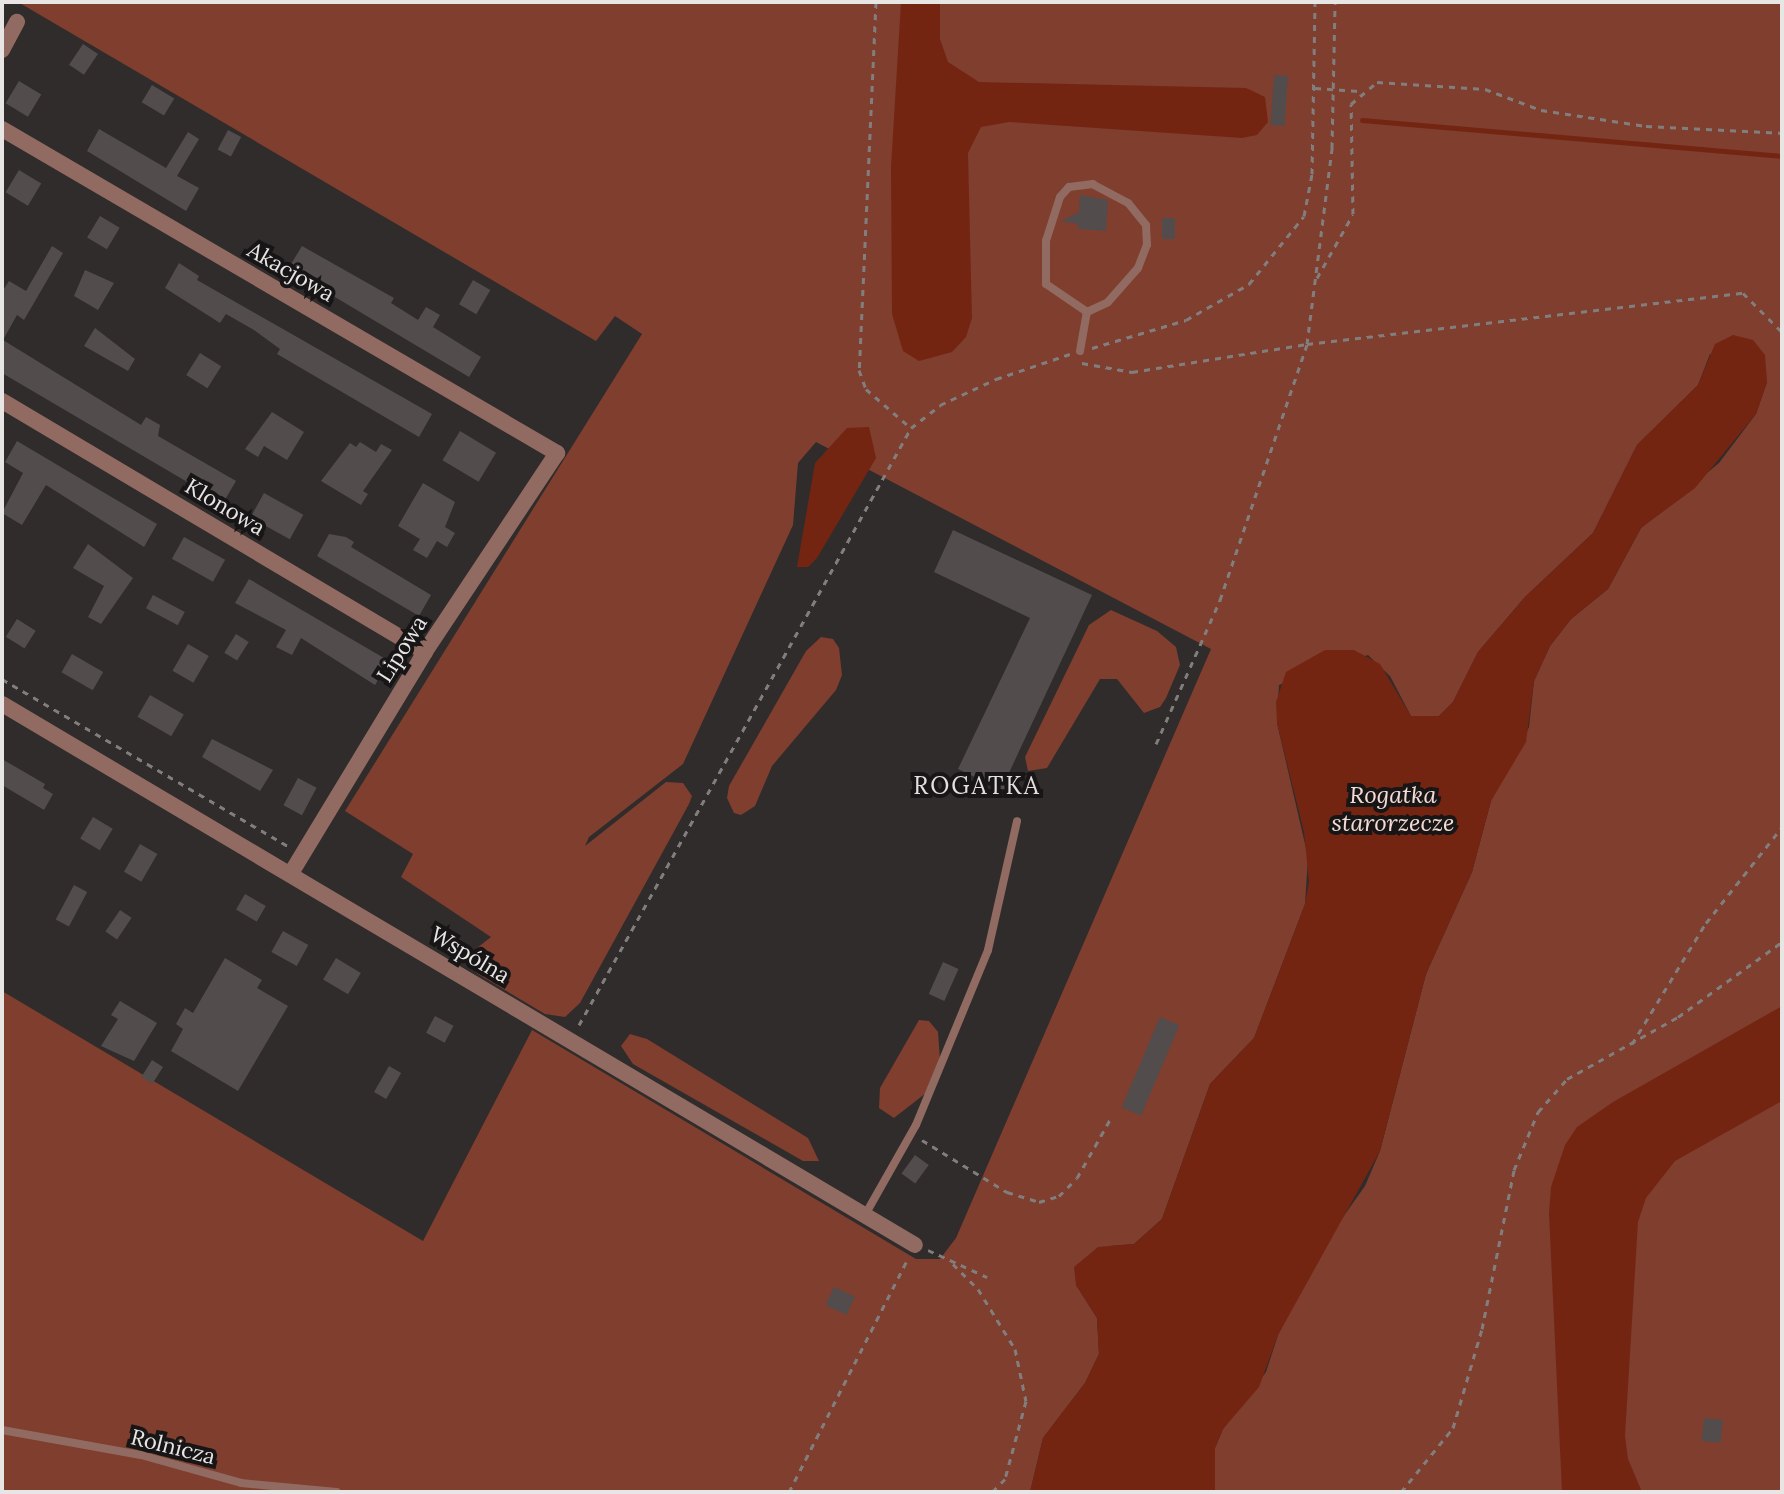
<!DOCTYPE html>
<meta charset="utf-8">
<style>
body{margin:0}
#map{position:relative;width:1784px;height:1494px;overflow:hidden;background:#302c2b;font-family:Lora,serif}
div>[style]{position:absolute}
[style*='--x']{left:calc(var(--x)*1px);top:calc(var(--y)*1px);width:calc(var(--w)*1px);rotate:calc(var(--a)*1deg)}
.green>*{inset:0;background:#7f3e2e}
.water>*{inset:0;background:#742512}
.stream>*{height:5px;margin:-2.5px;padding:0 2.5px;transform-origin:2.5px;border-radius:2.5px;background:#742512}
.building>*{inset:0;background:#524d4c;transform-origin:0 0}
.path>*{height:3px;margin-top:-1.5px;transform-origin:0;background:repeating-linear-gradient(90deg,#827e7e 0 6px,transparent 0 12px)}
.lane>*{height:8px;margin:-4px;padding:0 4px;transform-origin:4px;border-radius:4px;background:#916b61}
.street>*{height:16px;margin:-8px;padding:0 8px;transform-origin:8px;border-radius:8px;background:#916b61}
span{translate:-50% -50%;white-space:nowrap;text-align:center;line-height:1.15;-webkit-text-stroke:8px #171515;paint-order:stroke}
.street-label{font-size:22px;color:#e8e5e5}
.neighbourhood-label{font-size:24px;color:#e4dfdd;letter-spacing:2px}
.water-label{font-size:24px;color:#f4dcd5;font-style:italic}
.frame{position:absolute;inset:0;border:4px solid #e8e5e5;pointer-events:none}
</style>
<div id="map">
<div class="green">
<div style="clip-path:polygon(18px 2px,1782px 2px,1782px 1492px,1215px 1492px,1215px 1448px,1223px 1429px,1266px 1372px,1278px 1335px,1326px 1241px,1365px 1186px,1380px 1151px,1426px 974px,1472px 872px,1491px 801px,1529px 727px,1534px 681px,1550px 646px,1571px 619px,1608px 589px,1641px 528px,1719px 463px,1756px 414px,1767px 382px,1710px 354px,1698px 385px,1637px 445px,1593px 533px,1525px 597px,1478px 652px,1453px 702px,1439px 716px,1411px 716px,1390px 676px,1368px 655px,1279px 685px,1277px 723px,1308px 857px,1305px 904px,1254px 1038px,1210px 1084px,1162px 1219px,1134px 1244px,1110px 1246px,1076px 1285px,1097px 1318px,1099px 1354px,1085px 1383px,1043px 1438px,1030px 1492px,2px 1492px,2px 991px,423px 1241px,532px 1030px,916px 1259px,940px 1259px,956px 1238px,1211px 649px,816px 442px,798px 463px,793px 525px,683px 764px,589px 837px,585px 846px,666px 782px,683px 783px,692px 796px,689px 804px,580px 1003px,565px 1017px,545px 1014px,478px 974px,472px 968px,472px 952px,491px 937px,401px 877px,413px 854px,345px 811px,642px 334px,615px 316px,596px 341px)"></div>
<div style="clip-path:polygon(1111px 610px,1157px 631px,1176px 647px,1180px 665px,1166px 698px,1160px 707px,1144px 713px,1117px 679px,1100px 679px,1047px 768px,1028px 771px,1025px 757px,1089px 625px)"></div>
<div style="clip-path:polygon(821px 637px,833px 639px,839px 648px,842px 675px,836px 690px,772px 766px,755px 806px,741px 815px,734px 813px,727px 798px,729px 786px,806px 651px)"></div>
<div style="clip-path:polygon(919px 1020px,929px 1021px,938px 1032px,940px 1060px,926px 1093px,894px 1118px,879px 1108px,880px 1088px)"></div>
<div style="clip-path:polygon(630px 1034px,647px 1039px,808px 1138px,819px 1161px,803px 1161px,633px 1064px,621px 1046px)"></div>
</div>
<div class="water">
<div style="clip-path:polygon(901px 2px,940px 2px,940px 39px,948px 62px,979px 82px,1246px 88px,1265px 97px,1268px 122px,1257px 135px,1242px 138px,1009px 122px,981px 127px,968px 153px,972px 318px,966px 337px,952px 352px,919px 361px,903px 351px,892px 314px,891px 167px)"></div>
<div style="clip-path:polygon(1733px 335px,1753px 340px,1765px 355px,1767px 382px,1756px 414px,1695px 488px,1641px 528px,1608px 589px,1571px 619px,1550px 646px,1534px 681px,1526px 742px,1491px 801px,1472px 872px,1426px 974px,1380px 1151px,1278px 1335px,1259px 1387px,1223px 1429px,1215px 1448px,1215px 1492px,1030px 1492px,1043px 1438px,1085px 1383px,1099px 1354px,1097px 1318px,1076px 1285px,1074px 1267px,1098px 1247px,1134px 1244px,1162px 1219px,1210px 1084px,1254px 1038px,1305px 904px,1309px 882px,1304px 832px,1277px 723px,1276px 702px,1286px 672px,1325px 650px,1354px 650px,1380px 664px,1411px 716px,1439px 716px,1453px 702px,1478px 652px,1525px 597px,1593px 533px,1637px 445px,1698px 385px,1715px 344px)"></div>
<div style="clip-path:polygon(869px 427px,876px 458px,817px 558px,808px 567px,797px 567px,815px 463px,847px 428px)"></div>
<div style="clip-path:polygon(1782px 1006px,1782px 1101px,1675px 1161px,1646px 1198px,1638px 1222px,1625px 1436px,1628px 1459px,1642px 1492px,1562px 1492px,1549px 1213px,1551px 1187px,1565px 1145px,1577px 1127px,1613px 1102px)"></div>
</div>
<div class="stream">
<div style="--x:1362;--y:120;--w:422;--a:4.9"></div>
</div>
<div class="building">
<div style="left:83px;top:44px;width:18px;height:25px;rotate:34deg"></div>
<div style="left:1274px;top:75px;width:14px;height:50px;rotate:4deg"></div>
<div style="left:19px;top:81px;width:26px;height:26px;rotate:31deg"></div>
<div style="left:152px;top:85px;width:26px;height:20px;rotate:31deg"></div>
<div style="clip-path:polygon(99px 129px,166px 168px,188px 132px,199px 139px,177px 176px,199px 188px,186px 211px,87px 151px)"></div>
<div style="left:228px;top:130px;width:15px;height:22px;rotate:28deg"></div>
<div style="left:19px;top:170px;width:26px;height:26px;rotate:31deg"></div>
<div style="clip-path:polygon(1080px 195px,1108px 200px,1106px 231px,1078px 229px,1078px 224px,1061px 221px,1079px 212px)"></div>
<div style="left:100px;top:216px;width:23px;height:25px;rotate:31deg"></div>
<div style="left:1162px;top:218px;width:13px;height:21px"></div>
<div style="clip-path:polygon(52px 246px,63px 253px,24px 320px,17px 315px,3px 340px,141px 425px,146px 417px,160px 425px,158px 436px,236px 481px,223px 503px,2px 373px,2px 292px,9px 281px,26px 291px)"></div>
<div style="clip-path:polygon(302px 246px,394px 298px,391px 303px,418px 320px,426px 307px,440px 315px,433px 327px,481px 357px,469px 377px,288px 269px)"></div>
<div style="clip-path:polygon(179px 263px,199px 276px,197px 280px,432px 414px,419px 437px,277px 354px,280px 349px,254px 330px,226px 314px,220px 323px,165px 288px)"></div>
<div style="clip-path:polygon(85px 270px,114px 283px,98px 310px,74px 296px)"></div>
<div style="left:473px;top:280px;width:20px;height:28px;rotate:30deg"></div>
<div style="clip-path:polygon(95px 328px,135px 359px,128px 371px,84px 346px)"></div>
<div style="left:200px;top:353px;width:25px;height:26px;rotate:32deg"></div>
<div style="clip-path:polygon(272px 412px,304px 432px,287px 460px,264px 446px,258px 457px,245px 449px)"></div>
<div style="left:460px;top:431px;width:42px;height:34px;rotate:31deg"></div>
<div style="clip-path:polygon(17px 441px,157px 524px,144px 547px,46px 485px,22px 525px,2px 513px,23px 473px,5px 462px)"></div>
<div style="clip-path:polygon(360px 442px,376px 452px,381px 444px,392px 450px,363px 491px,368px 494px,361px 505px,321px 481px,350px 443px,356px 447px)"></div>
<div style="clip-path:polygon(423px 483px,455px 502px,445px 527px,455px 533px,447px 547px,437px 541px,427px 558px,413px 550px,420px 539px,398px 526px)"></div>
<div style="left:264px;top:493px;width:45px;height:28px;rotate:29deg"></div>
<div style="clip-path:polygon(953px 530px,1092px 595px,1008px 775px,1019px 780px,1012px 795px,958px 769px,1030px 618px,934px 572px)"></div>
<div style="clip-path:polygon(329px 534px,346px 537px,354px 542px,351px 547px,431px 595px,419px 616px,317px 556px)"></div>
<div style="left:184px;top:537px;width:47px;height:25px;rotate:29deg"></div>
<div style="clip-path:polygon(88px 544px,133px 578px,101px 624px,88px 617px,104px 586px,73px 568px)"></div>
<div style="clip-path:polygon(249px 579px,389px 661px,375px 685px,301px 638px,292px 655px,276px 647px,286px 630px,235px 603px)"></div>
<div style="left:153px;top:595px;width:36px;height:15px;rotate:28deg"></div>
<div style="left:17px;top:619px;width:22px;height:21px;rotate:32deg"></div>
<div style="left:236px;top:634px;width:15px;height:22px;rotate:32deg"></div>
<div style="left:188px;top:644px;width:24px;height:31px;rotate:30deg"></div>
<div style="left:72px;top:654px;width:36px;height:21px;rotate:30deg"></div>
<div style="left:150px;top:695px;width:39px;height:25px;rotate:30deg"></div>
<div style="clip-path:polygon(212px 739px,273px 770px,260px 791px,202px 757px)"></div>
<div style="clip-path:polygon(2px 759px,45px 784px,43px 788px,53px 794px,44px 810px,2px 785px)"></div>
<div style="left:298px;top:778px;width:21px;height:31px;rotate:28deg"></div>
<div style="left:93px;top:817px;width:23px;height:25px;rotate:31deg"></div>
<div style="left:140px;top:844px;width:20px;height:32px;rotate:30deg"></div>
<div style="left:74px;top:885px;width:15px;height:39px;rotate:28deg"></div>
<div style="left:245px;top:894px;width:24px;height:18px;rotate:30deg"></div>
<div style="left:120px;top:910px;width:14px;height:26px;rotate:34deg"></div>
<div style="left:283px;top:931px;width:29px;height:24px;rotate:29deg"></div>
<div style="clip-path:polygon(225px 958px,262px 980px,257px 988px,288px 1006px,238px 1091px,171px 1051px,183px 1029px,176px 1024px,185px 1008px,193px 1013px)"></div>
<div style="left:336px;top:958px;width:29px;height:25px;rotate:31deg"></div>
<div style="left:943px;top:962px;width:17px;height:35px;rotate:24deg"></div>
<div style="clip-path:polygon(120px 1001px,157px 1023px,134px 1061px,101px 1046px,118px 1019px,111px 1015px)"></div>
<div style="left:435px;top:1016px;width:21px;height:19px;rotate:28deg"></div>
<div style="left:1160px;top:1017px;width:21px;height:98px;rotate:23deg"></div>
<div style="left:152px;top:1060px;width:13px;height:20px;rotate:32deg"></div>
<div style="left:389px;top:1066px;width:14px;height:30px;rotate:30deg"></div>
<div style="left:915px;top:1155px;width:17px;height:23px;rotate:36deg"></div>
<div style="left:834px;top:1287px;width:23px;height:20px;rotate:25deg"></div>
<div style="left:1704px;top:1418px;width:19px;height:23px;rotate:6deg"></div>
</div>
<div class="path">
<div style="--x:876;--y:2;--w:368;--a:92.6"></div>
<div style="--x:859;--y:370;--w:20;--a:70"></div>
<div style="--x:866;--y:389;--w:60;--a:40.9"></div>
<div style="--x:1315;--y:88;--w:44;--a:3.9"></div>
<div style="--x:1317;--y:278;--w:73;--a:-60.6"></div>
<div style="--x:1353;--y:214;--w:110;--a:-91"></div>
<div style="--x:1351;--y:104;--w:34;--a:-40"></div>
<div style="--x:1377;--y:82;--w:108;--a:3.7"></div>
<div style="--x:1485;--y:89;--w:60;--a:20.6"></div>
<div style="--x:1541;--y:110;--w:106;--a:8.7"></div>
<div style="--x:1646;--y:126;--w:136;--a:2.9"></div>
<div style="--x:1092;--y:348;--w:98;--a:-16.6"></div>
<div style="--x:1186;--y:320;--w:73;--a:-29.7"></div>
<div style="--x:1249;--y:284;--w:87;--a:-51"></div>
<div style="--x:1304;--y:216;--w:43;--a:-79.2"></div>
<div style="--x:1312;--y:174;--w:172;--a:-89"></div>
<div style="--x:1082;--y:363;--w:51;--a:10.2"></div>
<div style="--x:1132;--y:372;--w:177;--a:-9.1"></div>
<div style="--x:1307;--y:344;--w:439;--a:-6.7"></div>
<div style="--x:1743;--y:293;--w:55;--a:45"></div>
<div style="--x:2;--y:679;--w:333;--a:30.3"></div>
<div style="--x:1156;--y:744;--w:158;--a:-66"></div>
<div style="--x:1220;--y:600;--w:270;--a:-71.2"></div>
<div style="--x:1307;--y:344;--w:198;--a:-82.7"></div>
<div style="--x:1332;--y:148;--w:146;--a:-88.8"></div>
<div style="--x:579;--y:1025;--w:683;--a:-60.92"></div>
<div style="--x:911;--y:428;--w:37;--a:-38"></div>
<div style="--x:940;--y:405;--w:62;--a:-24.9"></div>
<div style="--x:996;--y:379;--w:78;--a:-18.7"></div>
<div style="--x:1632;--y:1044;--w:142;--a:-58.6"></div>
<div style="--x:1706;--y:923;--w:122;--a:-51.6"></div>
<div style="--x:922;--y:1140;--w:100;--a:31.5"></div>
<div style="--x:1007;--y:1192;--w:34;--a:17"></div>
<div style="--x:1039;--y:1202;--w:21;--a:-17"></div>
<div style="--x:1059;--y:1196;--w:25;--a:-45"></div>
<div style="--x:1077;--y:1178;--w:69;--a:-60.5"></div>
<div style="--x:928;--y:1250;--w:65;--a:24.6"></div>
<div style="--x:953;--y:1264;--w:35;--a:45"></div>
<div style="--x:978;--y:1289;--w:70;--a:58.3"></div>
<div style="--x:1015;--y:1349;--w:53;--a:78.1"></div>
<div style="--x:1026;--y:1401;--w:81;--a:105.1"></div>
<div style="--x:1005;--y:1479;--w:18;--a:135"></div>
<div style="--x:1782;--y:1293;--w:97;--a:90"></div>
<div style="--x:789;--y:1492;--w:260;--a:-63"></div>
<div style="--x:1401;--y:1492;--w:82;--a:-50.9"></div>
<div style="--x:1453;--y:1428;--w:103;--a:-73.7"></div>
<div style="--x:1482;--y:1329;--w:162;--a:-78.6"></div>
<div style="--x:1514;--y:1170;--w:63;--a:-67.5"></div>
<div style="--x:1538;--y:1112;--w:44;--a:-48.7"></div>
<div style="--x:1567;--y:1079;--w:127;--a:-29.2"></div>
<div style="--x:1678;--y:1017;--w:128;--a:-35.8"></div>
<div style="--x:1781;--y:1492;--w:7;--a:-82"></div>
</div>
<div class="lane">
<div style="--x:1080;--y:351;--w:40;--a:-80"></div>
<div style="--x:1087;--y:312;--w:23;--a:-25"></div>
<div style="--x:1108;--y:302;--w:45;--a:-48.6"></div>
<div style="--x:1138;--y:268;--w:25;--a:-69"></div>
<div style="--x:1147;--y:245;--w:20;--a:-93"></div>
<div style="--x:1146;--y:225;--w:28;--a:-129"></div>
<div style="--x:1128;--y:203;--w:40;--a:-152"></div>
<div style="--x:1093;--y:184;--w:24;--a:173"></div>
<div style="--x:1069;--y:187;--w:13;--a:132"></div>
<div style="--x:1060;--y:197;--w:46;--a:107.7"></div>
<div style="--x:1046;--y:241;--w:43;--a:90"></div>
<div style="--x:1046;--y:284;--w:50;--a:34.3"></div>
<div style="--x:865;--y:1215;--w:103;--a:-60.5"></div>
<div style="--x:916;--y:1125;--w:189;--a:-67.6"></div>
<div style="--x:988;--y:950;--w:132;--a:-77.3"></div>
<div style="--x:2;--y:1430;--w:141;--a:10.2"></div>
<div style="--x:141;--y:1455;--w:104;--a:15.6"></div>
<div style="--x:241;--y:1483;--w:96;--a:5.4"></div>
</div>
<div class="street">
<div style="--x:2;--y:50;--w:32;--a:-62"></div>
<div style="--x:2;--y:129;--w:643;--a:30.28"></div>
<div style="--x:557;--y:453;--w:239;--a:123.6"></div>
<div style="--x:425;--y:652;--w:258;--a:121.2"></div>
<div style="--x:2;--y:401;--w:492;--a:30.7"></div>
<div style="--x:2;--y:704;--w:1061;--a:30.65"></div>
</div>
<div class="street-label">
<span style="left:291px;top:272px;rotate:30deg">Akacjowa</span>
<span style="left:225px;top:507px;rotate:31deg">Klonowa</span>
<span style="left:402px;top:649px;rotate:-58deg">Lipowa</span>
<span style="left:470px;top:955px;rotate:31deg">Wspólna</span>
<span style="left:173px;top:1447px;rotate:14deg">Rolnicza</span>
</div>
<div class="neighbourhood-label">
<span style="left:977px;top:786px">ROGATKA</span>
</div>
<div class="water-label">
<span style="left:1393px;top:809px">Rogatka<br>starorzecze</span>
</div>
<div class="frame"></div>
</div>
